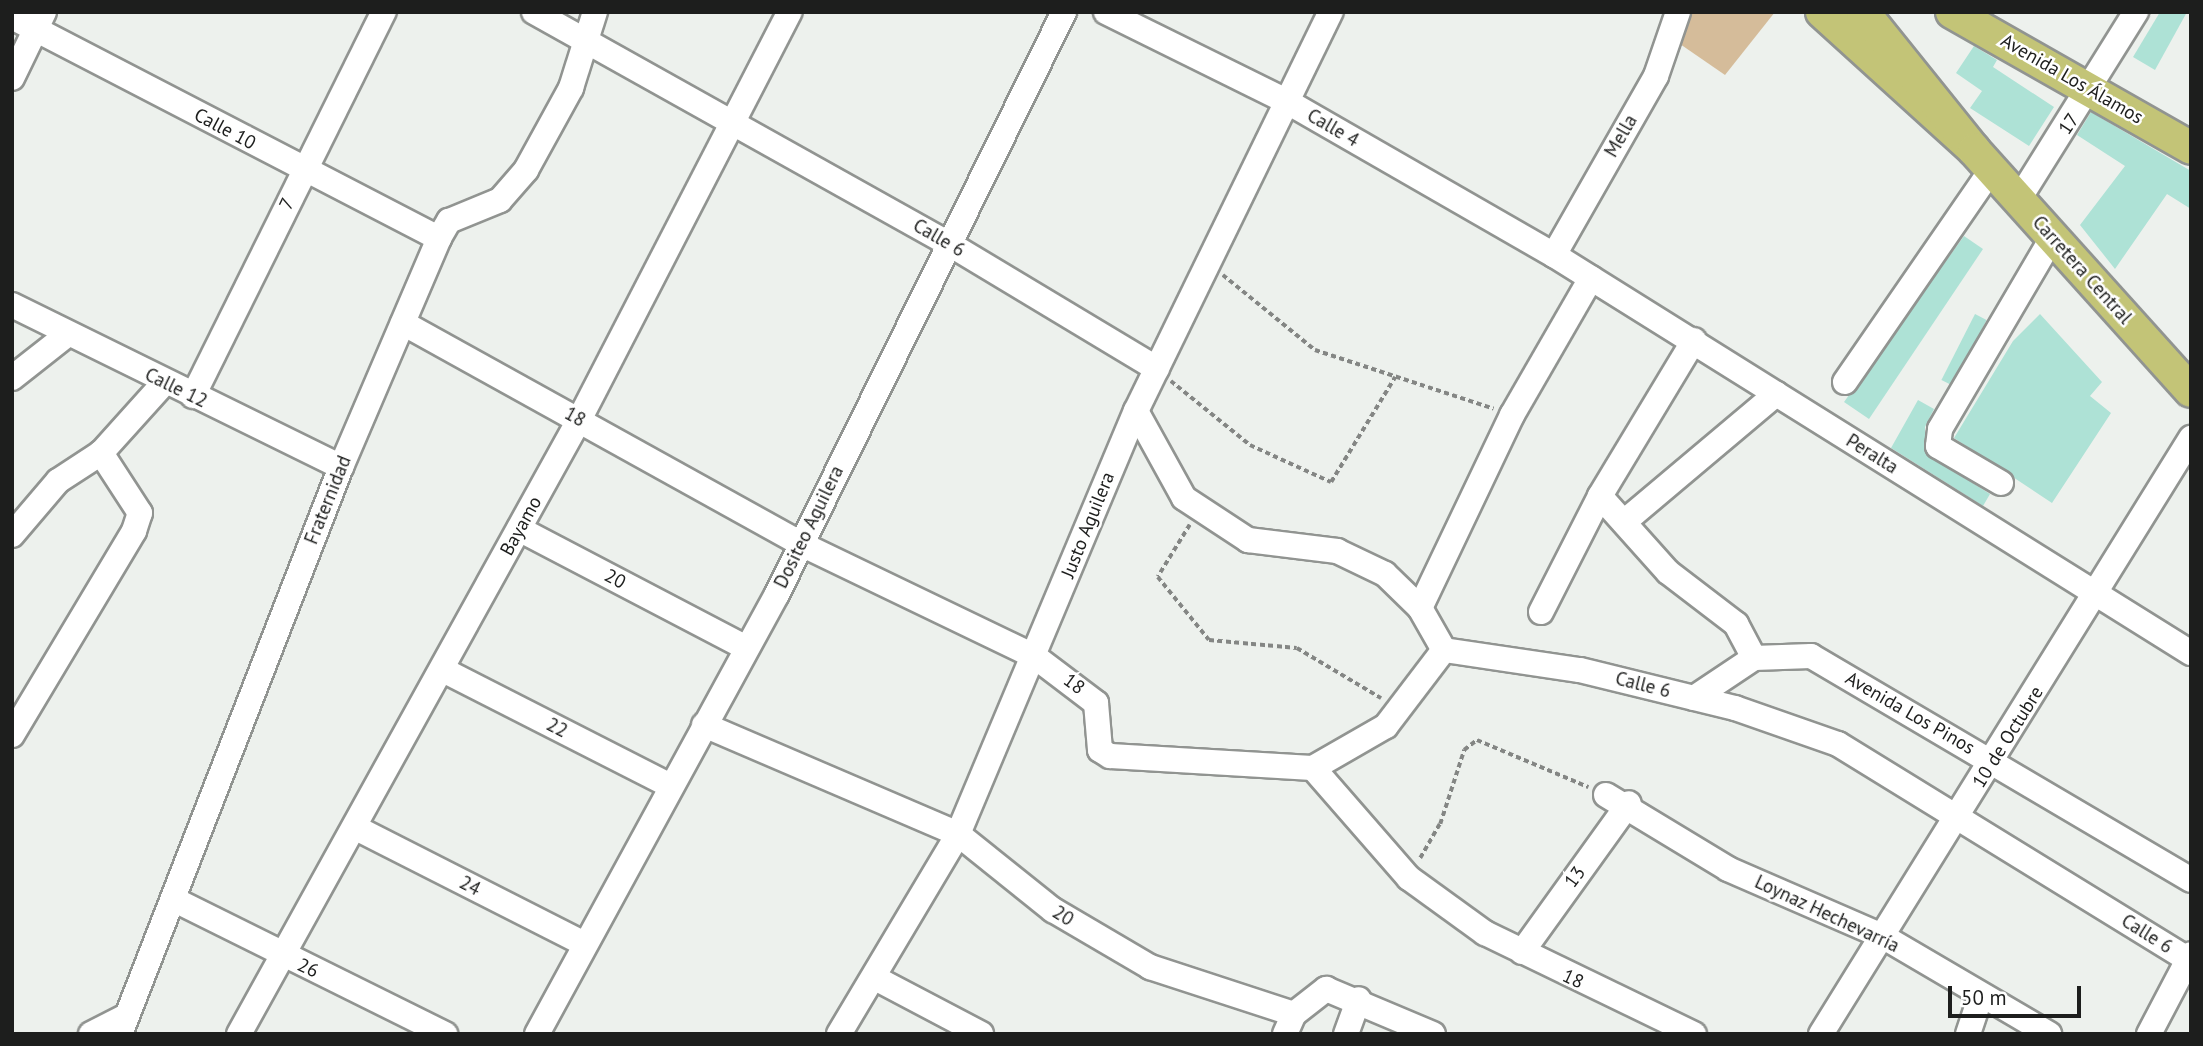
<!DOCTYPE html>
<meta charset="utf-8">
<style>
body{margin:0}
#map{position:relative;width:2203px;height:1046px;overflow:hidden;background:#edf1ed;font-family:"PT Sans",sans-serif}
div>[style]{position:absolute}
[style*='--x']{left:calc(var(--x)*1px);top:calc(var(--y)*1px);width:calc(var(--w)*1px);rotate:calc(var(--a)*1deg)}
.green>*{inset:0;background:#d5bc9a}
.building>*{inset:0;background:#aee2d6;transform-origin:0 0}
.path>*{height:3.5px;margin-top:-1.75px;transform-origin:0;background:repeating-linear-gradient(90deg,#848684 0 5px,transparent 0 8.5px)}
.roads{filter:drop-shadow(2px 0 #919491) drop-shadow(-2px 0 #919491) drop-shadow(0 2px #919491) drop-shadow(0 -2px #919491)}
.minor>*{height:24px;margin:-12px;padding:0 12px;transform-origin:12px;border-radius:12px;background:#fff}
.major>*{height:32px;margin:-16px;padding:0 16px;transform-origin:16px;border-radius:16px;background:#c3c477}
span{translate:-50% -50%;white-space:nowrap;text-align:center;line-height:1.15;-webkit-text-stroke:5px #fff;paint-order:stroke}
.street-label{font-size:19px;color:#1d1e1d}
.frame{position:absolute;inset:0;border:14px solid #1d1e1d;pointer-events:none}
.scale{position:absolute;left:1948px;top:986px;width:133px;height:32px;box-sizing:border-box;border:4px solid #1d1e1d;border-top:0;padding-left:9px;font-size:21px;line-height:24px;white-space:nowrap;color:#1d1e1d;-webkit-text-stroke:5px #fff;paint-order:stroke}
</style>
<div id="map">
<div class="green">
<div style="clip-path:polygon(1691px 12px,1775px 12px,1725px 75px,1680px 44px)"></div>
</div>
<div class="building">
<div style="clip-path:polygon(2160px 12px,2187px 12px,2155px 70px,2133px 57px)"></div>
<div style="clip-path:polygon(1974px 46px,1997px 60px,1993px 67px,2054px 107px,2029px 146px,1970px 108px,1982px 91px,1956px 73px)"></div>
<div style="clip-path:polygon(2091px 112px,2191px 171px,2191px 209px,2167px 194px,2115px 269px,2080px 225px,2125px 166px,2077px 135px)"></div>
<div style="clip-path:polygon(1964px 236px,1983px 249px,1869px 419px,1844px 402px)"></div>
<div style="left:1975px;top:314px;width:13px;height:74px;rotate:27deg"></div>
<div style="clip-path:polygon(2040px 314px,2102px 382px,2090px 396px,2111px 413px,2052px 503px,1954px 438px,2013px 341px)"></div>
<div style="clip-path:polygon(1918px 400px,1934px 409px,1925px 427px,1925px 453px,1990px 494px,1983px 506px,1891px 448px)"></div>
</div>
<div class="path">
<div style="--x:1223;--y:275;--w:119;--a:39.2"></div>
<div style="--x:1315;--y:350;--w:188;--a:18.2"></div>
<div style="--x:1171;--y:381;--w:102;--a:39"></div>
<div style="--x:1250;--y:445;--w:89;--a:24.6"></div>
<div style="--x:1331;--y:482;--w:123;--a:-58.6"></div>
<div style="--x:1190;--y:525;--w:61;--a:121.6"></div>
<div style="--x:1158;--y:577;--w:81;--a:51"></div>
<div style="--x:1209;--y:640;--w:88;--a:5.2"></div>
<div style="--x:1297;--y:648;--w:98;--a:30.8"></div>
<div style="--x:1420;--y:858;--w:39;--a:-60"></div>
<div style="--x:1440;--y:824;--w:78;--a:-72"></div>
<div style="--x:1464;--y:750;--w:16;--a:-38"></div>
<div style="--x:1477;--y:740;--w:121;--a:22.9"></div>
</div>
<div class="roads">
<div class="minor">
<div style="--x:534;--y:12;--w:472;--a:29.2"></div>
<div style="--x:946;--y:242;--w:246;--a:31"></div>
<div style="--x:1106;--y:12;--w:201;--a:26.3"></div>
<div style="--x:1286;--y:101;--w:309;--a:29.9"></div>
<div style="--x:1554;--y:255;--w:751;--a:32"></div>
<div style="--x:12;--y:17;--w:481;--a:27.4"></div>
<div style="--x:12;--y:78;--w:73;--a:-64.1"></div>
<div style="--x:2019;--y:199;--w:221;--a:-58"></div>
<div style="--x:1554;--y:255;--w:206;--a:-60.3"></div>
<div style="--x:1656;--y:76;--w:68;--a:-71"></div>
<div style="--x:12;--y:305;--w:367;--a:26.2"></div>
<div style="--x:403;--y:323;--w:455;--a:29"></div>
<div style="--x:801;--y:544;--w:259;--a:25.7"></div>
<div style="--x:1034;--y:656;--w:78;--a:37.2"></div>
<div style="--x:1096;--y:703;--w:47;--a:85.1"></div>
<div style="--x:1100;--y:750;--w:12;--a:31"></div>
<div style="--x:1110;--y:756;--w:203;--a:3.4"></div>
<div style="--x:1313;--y:768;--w:146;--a:48.9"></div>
<div style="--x:1409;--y:878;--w:94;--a:35.9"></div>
<div style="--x:1485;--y:933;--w:232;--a:25.8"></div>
<div style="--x:12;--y:378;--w:71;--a:-38.2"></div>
<div style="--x:1845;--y:382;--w:259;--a:-55.4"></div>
<div style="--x:193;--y:396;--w:429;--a:-63.6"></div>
<div style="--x:1136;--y:411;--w:99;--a:61.1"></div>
<div style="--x:1184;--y:498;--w:77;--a:33.3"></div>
<div style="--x:1248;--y:540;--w:90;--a:7"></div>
<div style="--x:1337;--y:551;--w:53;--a:25.6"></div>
<div style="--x:1385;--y:574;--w:49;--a:44.2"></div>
<div style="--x:1420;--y:608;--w:48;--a:60.3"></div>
<div style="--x:2001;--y:483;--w:73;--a:-149.6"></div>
<div style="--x:1938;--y:446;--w:17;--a:-83"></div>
<div style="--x:1940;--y:429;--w:221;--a:-59.6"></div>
<div style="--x:1600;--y:496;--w:102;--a:48.2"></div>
<div style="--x:1668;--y:572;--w:86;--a:37.4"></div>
<div style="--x:1736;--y:624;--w:38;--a:62"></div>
<div style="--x:1624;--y:522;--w:199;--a:-40.1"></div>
<div style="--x:519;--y:529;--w:257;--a:27.6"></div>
<div style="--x:12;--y:535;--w:71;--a:-49.6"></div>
<div style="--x:58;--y:481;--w:51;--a:-33.1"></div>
<div style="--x:101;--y:453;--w:94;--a:-48"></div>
<div style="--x:1420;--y:608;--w:214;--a:-64.5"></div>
<div style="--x:1512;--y:415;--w:158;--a:-60"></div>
<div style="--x:1541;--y:612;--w:130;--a:-63"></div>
<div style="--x:1600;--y:496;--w:182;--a:-58.9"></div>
<div style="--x:1444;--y:650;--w:137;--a:8.4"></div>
<div style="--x:1580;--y:670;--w:160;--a:13.8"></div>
<div style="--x:1735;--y:708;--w:109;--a:19.3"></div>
<div style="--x:1838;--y:744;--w:414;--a:31.6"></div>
<div style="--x:443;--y:670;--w:256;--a:27"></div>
<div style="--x:1694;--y:698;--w:72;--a:-33.7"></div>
<div style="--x:1754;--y:658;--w:57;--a:-2"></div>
<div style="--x:1811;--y:656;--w:441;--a:30.5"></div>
<div style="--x:704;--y:725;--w:276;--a:23.2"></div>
<div style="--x:958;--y:834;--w:122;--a:38.7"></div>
<div style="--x:1053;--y:910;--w:113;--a:30.4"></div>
<div style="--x:1150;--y:967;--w:151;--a:18.1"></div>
<div style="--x:12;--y:735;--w:238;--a:-59.1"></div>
<div style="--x:134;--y:531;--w:19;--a:-72"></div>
<div style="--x:140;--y:513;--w:72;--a:-123"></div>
<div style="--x:1313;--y:768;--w:84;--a:-29.9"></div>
<div style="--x:1386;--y:726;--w:96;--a:-52.7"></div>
<div style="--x:1606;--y:795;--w:143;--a:31.2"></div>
<div style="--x:1728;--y:869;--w:168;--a:23.5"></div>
<div style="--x:1882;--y:936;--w:194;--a:30.4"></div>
<div style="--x:356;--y:828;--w:254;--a:26.9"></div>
<div style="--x:173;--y:899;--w:304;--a:26.4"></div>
<div style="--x:1522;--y:952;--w:183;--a:-54.3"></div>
<div style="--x:875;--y:978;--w:120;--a:27.8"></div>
<div style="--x:91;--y:1034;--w:36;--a:-27"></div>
<div style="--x:120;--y:1034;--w:609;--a:-68.71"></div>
<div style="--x:341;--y:467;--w:249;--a:-66.8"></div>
<div style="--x:439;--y:238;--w:20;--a:-60"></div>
<div style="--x:449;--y:221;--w:55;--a:-22.4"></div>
<div style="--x:500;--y:200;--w:40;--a:-49"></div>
<div style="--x:526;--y:170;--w:94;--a:-61.2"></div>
<div style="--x:571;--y:88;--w:80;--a:-72.5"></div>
<div style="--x:239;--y:1034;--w:702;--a:-61.02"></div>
<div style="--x:579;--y:420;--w:459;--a:-62.7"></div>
<div style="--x:537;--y:1034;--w:501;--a:-61.39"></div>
<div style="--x:777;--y:594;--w:649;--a:-63.75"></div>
<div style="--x:839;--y:1034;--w:233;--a:-59.2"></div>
<div style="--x:958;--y:834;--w:459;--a:-67.2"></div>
<div style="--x:1136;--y:411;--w:444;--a:-64"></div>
<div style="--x:1285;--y:1034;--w:22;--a:-66"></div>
<div style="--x:1294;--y:1014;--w:41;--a:-38"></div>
<div style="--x:1326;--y:989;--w:116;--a:22.8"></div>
<div style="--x:1346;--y:1034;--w:37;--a:-70"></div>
<div style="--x:1821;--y:1034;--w:702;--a:-58.17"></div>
<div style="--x:1968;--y:1034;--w:41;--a:-71.6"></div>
<div style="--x:2149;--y:1034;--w:90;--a:-62.3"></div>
</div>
<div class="major">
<div style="--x:1822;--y:12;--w:205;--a:42.2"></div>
<div style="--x:1974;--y:150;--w:177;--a:-128.8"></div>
<div style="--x:1952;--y:12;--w:275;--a:29.6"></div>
<div style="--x:1974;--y:150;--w:324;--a:48"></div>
</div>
</div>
<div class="street-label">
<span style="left:2072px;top:79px;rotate:30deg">Avenida Los Álamos</span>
<span style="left:2069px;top:124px;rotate:-56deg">17</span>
<span style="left:1333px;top:128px;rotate:30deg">Calle 4</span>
<span style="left:225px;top:129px;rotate:28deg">Calle 10</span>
<span style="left:1621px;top:136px;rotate:-60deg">Mella</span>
<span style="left:287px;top:204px;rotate:-64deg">7</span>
<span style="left:939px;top:238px;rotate:30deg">Calle 6</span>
<span style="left:2082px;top:270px;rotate:48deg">Carretera Central</span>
<span style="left:176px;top:388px;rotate:26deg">Calle 12</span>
<span style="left:575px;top:417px;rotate:29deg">18</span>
<span style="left:1872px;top:454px;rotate:32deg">Peralta</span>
<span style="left:328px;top:500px;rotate:-68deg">Fraternidad</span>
<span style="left:1088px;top:525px;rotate:-68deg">Justo Aguilera</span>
<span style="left:521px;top:526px;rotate:-61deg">Bayamo</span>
<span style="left:809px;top:527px;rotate:-64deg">Dositeo Aguilera</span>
<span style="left:615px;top:579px;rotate:28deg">20</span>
<span style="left:1074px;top:684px;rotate:36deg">18</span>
<span style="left:1643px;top:685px;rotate:14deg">Calle 6</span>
<span style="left:1910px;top:713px;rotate:30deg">Avenida Los Pinos</span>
<span style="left:557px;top:728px;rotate:27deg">22</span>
<span style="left:2008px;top:737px;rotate:-58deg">10 de Octubre</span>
<span style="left:1575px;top:877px;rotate:-54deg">13</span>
<span style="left:470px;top:886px;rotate:27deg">24</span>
<span style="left:1827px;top:914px;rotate:25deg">Loynaz Hechevarría</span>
<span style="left:1063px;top:916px;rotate:32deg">20</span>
<span style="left:2147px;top:934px;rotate:32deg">Calle 6</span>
<span style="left:308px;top:968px;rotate:25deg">26</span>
<span style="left:1573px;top:979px;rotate:25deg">18</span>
</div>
<div class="frame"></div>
<div class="scale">50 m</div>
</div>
